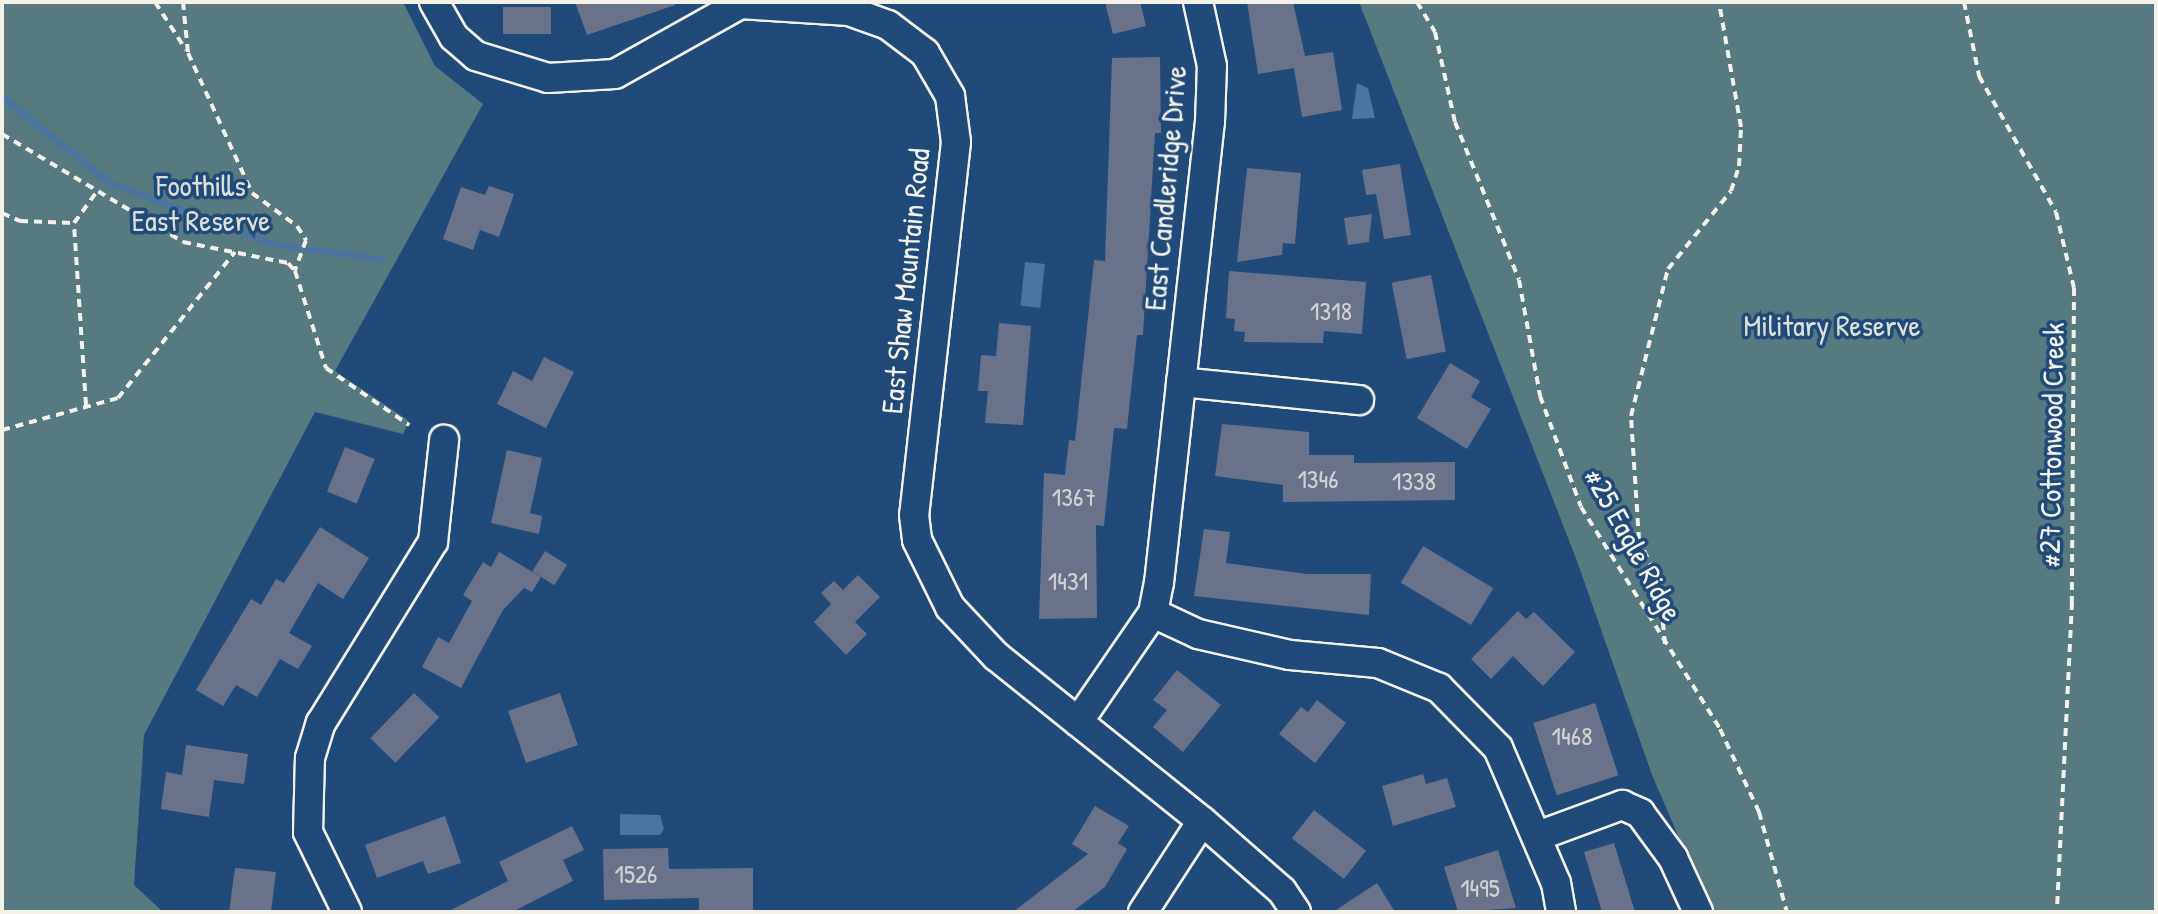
<!DOCTYPE html>
<style>
body{margin:0}
#map{position:relative;width:2158px;height:914px;overflow:hidden;background:#1f4a7a;font-family:"Patrick Hand",sans-serif}
div>[style]{position:absolute}
[style*='--x']{left:calc(var(--x)*1px);top:calc(var(--y)*1px);width:calc(var(--w)*1px);rotate:calc(var(--a)*1deg)}
.green>*{inset:0;background:#567a80}
.water>*{inset:0;background:#4975a4;transform-origin:0 0}
.stream>*{height:6px;margin:-3px;padding:0 3px;transform-origin:3px;border-radius:3px;background:#4975a4}
.building>*{inset:0;background:#697289;transform-origin:0 0}
.path>*{height:4px;margin-top:-2px;transform-origin:0;background:repeating-linear-gradient(90deg,#f4f1e8 0 8px,transparent 0 14px)}
.roads{filter:drop-shadow(2px 0 #f4f1e8) drop-shadow(-2px 0 #f4f1e8) drop-shadow(0 2px #f4f1e8) drop-shadow(0 -2px #f4f1e8)}
.minor>*{height:28px;margin:-14px;padding:0 14px;transform-origin:14px;border-radius:14px;background:#1f4a7a}
span{translate:-50% -50%;white-space:nowrap;text-align:center;line-height:1.15;-webkit-text-stroke:7px #1f4a7a;paint-order:stroke}
.number-label{font-size:26px;color:#d1d1d0}
.number-label span{-webkit-text-stroke-width:0}
.park-label{font-size:30px;color:#dcdfd8}
.street-label{font-size:30px;color:#f4f1e8}
.frame{position:absolute;inset:0;border:4px solid #f4f1e8;pointer-events:none}
</style>
<div id="map">
<div class="green">
<div style="clip-path:polygon(2px 2px,403px 2px,435px 66px,483px 104px,335px 371px,409px 421px,403px 434px,315px 412px,144px 735px,134px 885px,163px 912px,2px 912px)"></div>
<div style="clip-path:polygon(1359px 2px,2156px 2px,2156px 912px,1711px 912px,1652px 775px,1577px 561px)"></div>
</div>
<div class="water">
<div style="clip-path:polygon(1357px 83px,1368px 88px,1375px 118px,1352px 119px)"></div>
<div style="left:1025px;top:262px;width:20px;height:44px;rotate:6deg"></div>
<div style="clip-path:polygon(620px 814px,660px 815px,664px 829px,660px 835px,620px 835px)"></div>
</div>
<div class="stream">
<div style="--x:2;--y:96;--w:139;--a:38.9"></div>
<div style="--x:110;--y:183;--w:174;--a:20.5"></div>
<div style="--x:273;--y:244;--w:108;--a:8"></div>
</div>
<div class="building">
<div style="clip-path:polygon(575px 2px,675px 2px,675px 5px,587px 35px)"></div>
<div style="clip-path:polygon(1105px 2px,1140px 2px,1146px 26px,1113px 34px)"></div>
<div style="clip-path:polygon(1247px 2px,1293px 2px,1305px 56px,1333px 52px,1342px 110px,1302px 117px,1294px 68px,1258px 74px)"></div>
<div style="left:503px;top:7px;width:48px;height:27px"></div>
<div style="clip-path:polygon(1160px 57px,1161px 133px,1155px 133px,1143px 335px,1137px 335px,1127px 429px,1114px 428px,1104px 526px,1096px 525px,1097px 618px,1039px 619px,1044px 473px,1065px 475px,1069px 440px,1075px 441px,1094px 260px,1105px 261px,1112px 58px)"></div>
<div style="clip-path:polygon(1400px 164px,1411px 235px,1384px 239px,1376px 194px,1366px 195px,1362px 170px)"></div>
<div style="clip-path:polygon(1247px 168px,1301px 173px,1295px 244px,1283px 243px,1282px 255px,1237px 262px)"></div>
<div style="clip-path:polygon(489px 186px,514px 194px,499px 237px,480px 230px,473px 250px,443px 239px,461px 187px,485px 195px)"></div>
<div style="clip-path:polygon(1372px 214px,1369px 242px,1348px 245px,1344px 218px)"></div>
<div style="clip-path:polygon(1229px 271px,1366px 282px,1362px 334px,1324px 331px,1323px 343px,1244px 342px,1245px 332px,1234px 331px,1235px 319px,1226px 318px)"></div>
<div style="left:1431px;top:275px;width:78px;height:40px;rotate:79deg"></div>
<div style="clip-path:polygon(999px 323px,1031px 326px,1023px 425px,985px 423px,988px 391px,978px 391px,981px 355px,996px 356px)"></div>
<div style="clip-path:polygon(544px 357px,574px 372px,546px 428px,497px 404px,513px 371px,532px 381px)"></div>
<div style="clip-path:polygon(1450px 363px,1480px 381px,1471px 397px,1491px 409px,1467px 449px,1417px 418px)"></div>
<div style="clip-path:polygon(1222px 424px,1309px 432px,1309px 455px,1354px 455px,1354px 463px,1455px 462px,1455px 500px,1283px 502px,1283px 485px,1215px 476px)"></div>
<div style="left:345px;top:447px;width:32px;height:48px;rotate:22deg"></div>
<div style="clip-path:polygon(507px 450px,542px 458px,530px 513px,542px 516px,539px 534px,491px 523px)"></div>
<div style="clip-path:polygon(320px 527px,369px 558px,343px 599px,318px 583px,289px 633px,312px 646px,298px 669px,280px 659px,257px 697px,236px 685px,223px 706px,196px 690px,251px 599px,261px 605px,276px 579px,284px 583px)"></div>
<div style="clip-path:polygon(1204px 529px,1230px 532px,1226px 563px,1307px 574px,1371px 574px,1369px 615px,1194px 596px)"></div>
<div style="left:1423px;top:546px;width:82px;height:43px;rotate:31deg"></div>
<div style="left:545px;top:551px;width:26px;height:24px;rotate:32deg"></div>
<div style="clip-path:polygon(499px 552px,541px 577px,532px 592px,524px 588px,503px 610px,461px 688px,422px 667px,438px 637px,449px 643px,472px 601px,463px 595px,483px 562px,491px 567px)"></div>
<div style="clip-path:polygon(858px 575px,880px 597px,855px 622px,867px 634px,846px 655px,814px 622px,831px 604px,821px 593px,834px 581px,843px 590px)"></div>
<div style="clip-path:polygon(1518px 611px,1526px 619px,1534px 612px,1575px 652px,1543px 686px,1513px 656px,1491px 679px,1471px 659px)"></div>
<div style="clip-path:polygon(1177px 670px,1221px 705px,1183px 752px,1153px 727px,1167px 710px,1153px 700px)"></div>
<div style="left:414px;top:693px;width:35px;height:63px;rotate:44deg"></div>
<div style="left:560px;top:693px;width:55px;height:55px;rotate:71deg"></div>
<div style="clip-path:polygon(1317px 700px,1346px 723px,1315px 763px,1279px 734px,1301px 707px,1308px 712px)"></div>
<div style="left:1595px;top:703px;width:76px;height:65px;rotate:72deg"></div>
<div style="clip-path:polygon(186px 745px,248px 754px,244px 784px,214px 780px,209px 817px,161px 809px,166px 772px,182px 775px)"></div>
<div style="clip-path:polygon(1423px 774px,1426px 784px,1447px 778px,1456px 807px,1393px 826px,1382px 786px)"></div>
<div style="clip-path:polygon(1095px 806px,1129px 826px,1118px 843px,1127px 849px,1105px 887px,1072px 912px,1013px 912px,1088px 854px,1072px 844px)"></div>
<div style="left:1314px;top:810px;width:66px;height:36px;rotate:38deg"></div>
<div style="clip-path:polygon(445px 816px,461px 863px,428px 874px,423px 861px,377px 878px,365px 845px)"></div>
<div style="clip-path:polygon(572px 826px,584px 850px,563px 860px,573px 881px,512px 912px,447px 912px,508px 881px,499px 862px)"></div>
<div style="clip-path:polygon(1614px 843px,1635px 912px,1602px 912px,1584px 852px)"></div>
<div style="clip-path:polygon(668px 848px,669px 869px,753px 868px,753px 912px,699px 912px,699px 898px,604px 900px,603px 849px)"></div>
<div style="clip-path:polygon(1498px 850px,1516px 908px,1458px 912px,1444px 867px)"></div>
<div style="clip-path:polygon(235px 868px,276px 872px,271px 912px,229px 912px)"></div>
<div style="clip-path:polygon(1377px 883px,1395px 912px,1333px 912px)"></div>
</div>
<div class="path">
<div style="--x:155;--y:2;--w:57;--a:57.1"></div>
<div style="--x:183;--y:2;--w:51;--a:84.4"></div>
<div style="--x:188;--y:53;--w:154;--a:65.4"></div>
<div style="--x:252;--y:193;--w:56;--a:36.3"></div>
<div style="--x:297;--y:226;--w:17;--a:57"></div>
<div style="--x:306;--y:240;--w:33;--a:110"></div>
<div style="--x:295;--y:271;--w:102;--a:72.3"></div>
<div style="--x:326;--y:368;--w:101;--a:34.5"></div>
<div style="--x:1417;--y:2;--w:35;--a:59"></div>
<div style="--x:1435;--y:32;--w:92;--a:77.5"></div>
<div style="--x:1455;--y:122;--w:170;--a:67.9"></div>
<div style="--x:1519;--y:280;--w:118;--a:79.7"></div>
<div style="--x:1540;--y:396;--w:118;--a:69.7"></div>
<div style="--x:1581;--y:507;--w:262;--a:57.9"></div>
<div style="--x:1720;--y:729;--w:92;--a:64.8"></div>
<div style="--x:1759;--y:812;--w:104;--a:74.4"></div>
<div style="--x:1964;--y:2;--w:76;--a:78.5"></div>
<div style="--x:1979;--y:76;--w:156;--a:60.5"></div>
<div style="--x:2056;--y:212;--w:78;--a:76.7"></div>
<div style="--x:2074;--y:288;--w:314;--a:90.4"></div>
<div style="--x:2072;--y:602;--w:310;--a:92.8"></div>
<div style="--x:2;--y:134;--w:211;--a:30.8"></div>
<div style="--x:183;--y:242;--w:107;--a:11.3"></div>
<div style="--x:288;--y:263;--w:11;--a:49"></div>
<div style="--x:2;--y:213;--w:20;--a:24"></div>
<div style="--x:20;--y:221;--w:54;--a:2.1"></div>
<div style="--x:86;--y:405;--w:182;--a:-93.8"></div>
<div style="--x:74;--y:223;--w:37;--a:-54"></div>
<div style="--x:2;--y:430;--w:120;--a:-15.4"></div>
<div style="--x:118;--y:398;--w:187;--a:-51.3"></div>
<div style="--x:1665;--y:644;--w:61;--a:-95.6"></div>
<div style="--x:1659;--y:583;--w:47;--a:-114.9"></div>
<div style="--x:1639;--y:540;--w:124;--a:-93.7"></div>
<div style="--x:1631;--y:416;--w:152;--a:-75.9"></div>
<div style="--x:1668;--y:269;--w:100;--a:-51.1"></div>
<div style="--x:1731;--y:191;--w:26;--a:-72"></div>
<div style="--x:1739;--y:166;--w:39;--a:-87"></div>
<div style="--x:1741;--y:127;--w:127;--a:-100"></div>
</div>
<div class="roads">
<div class="minor">
<div style="--x:434;--y:2;--w:40;--a:60.3"></div>
<div style="--x:454;--y:37;--w:29;--a:41"></div>
<div style="--x:476;--y:56;--w:75;--a:17"></div>
<div style="--x:548;--y:78;--w:67;--a:-3.4"></div>
<div style="--x:615;--y:74;--w:143;--a:-29.2"></div>
<div style="--x:740;--y:4;--w:109;--a:3.7"></div>
<div style="--x:849;--y:11;--w:41;--a:19.7"></div>
<div style="--x:888;--y:25;--w:46;--a:37.1"></div>
<div style="--x:925;--y:53;--w:50;--a:59.8"></div>
<div style="--x:950;--y:96;--w:46;--a:82.6"></div>
<div style="--x:956;--y:142;--w:375;--a:96.4"></div>
<div style="--x:914;--y:515;--w:25;--a:83"></div>
<div style="--x:917;--y:540;--w:75;--a:63.8"></div>
<div style="--x:950;--y:607;--w:67;--a:46.8"></div>
<div style="--x:996;--y:656;--w:264;--a:38.7"></div>
<div style="--x:1202;--y:821;--w:106;--a:41.2"></div>
<div style="--x:1282;--y:891;--w:25;--a:56"></div>
<div style="--x:1181;--y:382;--w:179;--a:5.8"></div>
<div style="--x:1153;--y:613;--w:50;--a:25"></div>
<div style="--x:1198;--y:634;--w:94;--a:12.9"></div>
<div style="--x:1290;--y:655;--w:88;--a:5.2"></div>
<div style="--x:1378;--y:663;--w:66;--a:22.3"></div>
<div style="--x:1439;--y:688;--w:84;--a:45.5"></div>
<div style="--x:1498;--y:748;--w:147;--a:66.8"></div>
<div style="--x:1556;--y:883;--w:29;--a:80"></div>
<div style="--x:1078;--y:722;--w:132;--a:-55.5"></div>
<div style="--x:1153;--y:613;--w:31;--a:-79"></div>
<div style="--x:1159;--y:583;--w:464;--a:-83.7"></div>
<div style="--x:1210;--y:122;--w:56;--a:-88"></div>
<div style="--x:1212;--y:66;--w:66;--a:-102.3"></div>
<div style="--x:1538;--y:836;--w:90;--a:-20.3"></div>
<div style="--x:1622;--y:805;--w:20;--a:24"></div>
<div style="--x:1640;--y:813;--w:56;--a:53.7"></div>
<div style="--x:1673;--y:858;--w:60;--a:65.2"></div>
<div style="--x:347;--y:912;--w:89;--a:-116"></div>
<div style="--x:308;--y:832;--w:74;--a:-88.5"></div>
<div style="--x:310;--y:758;--w:37;--a:-73"></div>
<div style="--x:321;--y:723;--w:213;--a:-58.3"></div>
<div style="--x:433;--y:542;--w:103;--a:-83.8"></div>
<div style="--x:1143;--y:912;--w:108;--a:-57"></div>
</div>
</div>
<div class="number-label">
<span style="left:1331px;top:311px">1318</span>
<span style="left:1318px;top:479px">1346</span>
<span style="left:1414px;top:481px">1338</span>
<span style="left:1074px;top:497px">1367</span>
<span style="left:1068px;top:581px">1431</span>
<span style="left:1572px;top:736px">1468</span>
<span style="left:636px;top:874px">1526</span>
<span style="left:1480px;top:888px">1495</span>
</div>
<div class="park-label">
<span style="left:201px;top:202px">Foothills<br>East Reserve</span>
<span style="left:1832px;top:325px">Military Reserve</span>
</div>
<div class="street-label">
<span style="left:1165px;top:188px;rotate:-85deg">East Candleridge Drive</span>
<span style="left:905px;top:281px;rotate:-84deg">East Shaw Mountain Road</span>
<span style="left:2051px;top:445px;rotate:-89deg">#27 Cottonwood Creek</span>
<span style="left:1634px;top:544px;rotate:61deg">#25 Eagle Ridge</span>
</div>
<div class="frame"></div>
</div>
